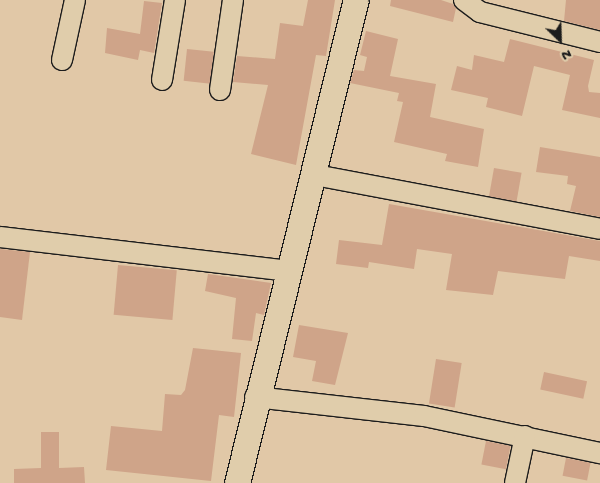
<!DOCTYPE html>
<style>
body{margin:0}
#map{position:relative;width:600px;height:483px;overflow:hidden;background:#e1c8a7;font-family:"Gochi Hand",sans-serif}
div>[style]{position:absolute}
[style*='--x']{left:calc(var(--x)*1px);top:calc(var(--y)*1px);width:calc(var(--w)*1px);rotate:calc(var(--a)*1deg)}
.building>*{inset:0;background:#cfa489;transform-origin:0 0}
.roads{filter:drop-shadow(1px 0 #1c1c1c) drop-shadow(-1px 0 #1c1c1c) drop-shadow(0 1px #1c1c1c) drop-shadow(0 -1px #1c1c1c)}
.minor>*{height:20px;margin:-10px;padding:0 10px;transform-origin:10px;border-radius:10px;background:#e0cdab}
.major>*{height:25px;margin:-12.5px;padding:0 12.5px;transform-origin:12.5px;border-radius:12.5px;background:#e0cdab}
span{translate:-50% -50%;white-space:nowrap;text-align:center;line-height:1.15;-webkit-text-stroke:4px #e0cdab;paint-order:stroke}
.north{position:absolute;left:535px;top:15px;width:50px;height:50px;-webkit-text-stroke:4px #e0cdab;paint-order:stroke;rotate:156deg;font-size:14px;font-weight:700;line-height:20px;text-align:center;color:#1c1c1c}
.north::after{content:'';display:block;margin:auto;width:18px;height:22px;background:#1c1c1c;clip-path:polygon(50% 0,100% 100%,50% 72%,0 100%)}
</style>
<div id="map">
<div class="building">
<div style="clip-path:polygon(308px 0,335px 0,326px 56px,316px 55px,296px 165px,251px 154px,268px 85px,233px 82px,237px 56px,275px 59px,280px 23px,303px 26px)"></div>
<div style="clip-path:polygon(391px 0,441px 0,453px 4px,456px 8px,453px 22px,390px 6px)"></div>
<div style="clip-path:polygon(566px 0,600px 0,600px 30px,564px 21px)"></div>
<div style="clip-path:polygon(144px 1px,162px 3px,154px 53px,140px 50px,138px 60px,105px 53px,107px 28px,140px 34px)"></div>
<div style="clip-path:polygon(366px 31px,398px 39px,390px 76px,436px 84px,430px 117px,484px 129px,478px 167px,445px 161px,447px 154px,394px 142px,403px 102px,397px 101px,399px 93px,350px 83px,354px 70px,364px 71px,367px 57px,360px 55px)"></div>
<div style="clip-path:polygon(510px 39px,594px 60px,588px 86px,589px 92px,600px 93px,600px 118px,562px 110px,570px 75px,534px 66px,522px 116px,486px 107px,488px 98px,451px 90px,457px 66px,472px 70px,474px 55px,504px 62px)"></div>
<div style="left:187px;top:49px;width:27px;height:32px;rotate:6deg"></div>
<div style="clip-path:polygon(540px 147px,600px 157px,600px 217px,570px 211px,576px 186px,567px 184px,568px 176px,536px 172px)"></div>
<div style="left:494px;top:168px;width:28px;height:29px;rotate:10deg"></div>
<div style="clip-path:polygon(389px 204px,600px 241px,600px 261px,569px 256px,565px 279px,498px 271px,493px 295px,446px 290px,452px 254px,417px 249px,414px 269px,369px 262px,368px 268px,336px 264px,339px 240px,382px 245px)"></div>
<div style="clip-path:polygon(0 249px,30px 252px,22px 320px,0 317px)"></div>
<div style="left:118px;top:265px;width:59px;height:50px;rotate:5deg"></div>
<div style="clip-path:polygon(208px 274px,271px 283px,264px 315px,256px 313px,252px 341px,232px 339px,236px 298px,205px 291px)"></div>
<div style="clip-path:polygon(299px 325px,348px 333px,335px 385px,312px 381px,316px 361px,293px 357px)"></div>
<div style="clip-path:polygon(193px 348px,241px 353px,234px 417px,219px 415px,211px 481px,106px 470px,111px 426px,162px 431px,165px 394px,181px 395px,185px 390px)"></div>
<div style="left:436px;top:359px;width:26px;height:45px;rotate:9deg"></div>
<div style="left:544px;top:372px;width:44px;height:18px;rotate:12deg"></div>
<div style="clip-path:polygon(41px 432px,59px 432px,59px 468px,84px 467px,85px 483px,14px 483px,14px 469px,41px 468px)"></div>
<div style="left:486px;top:441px;width:25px;height:24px;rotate:11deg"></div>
<div style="left:566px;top:458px;width:25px;height:18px;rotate:11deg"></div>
</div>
<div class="roads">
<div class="minor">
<div style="--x:464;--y:0;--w:20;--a:37"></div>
<div style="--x:480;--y:12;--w:124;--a:14"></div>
<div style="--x:62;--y:60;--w:61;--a:-77.8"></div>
<div style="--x:162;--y:80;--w:81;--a:-80.8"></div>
<div style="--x:220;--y:90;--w:91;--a:-81.8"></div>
<div style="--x:315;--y:175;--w:290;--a:10.7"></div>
<div style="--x:0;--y:237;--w:290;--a:6.7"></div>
<div style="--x:255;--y:397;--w:170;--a:6.4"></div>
<div style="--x:424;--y:416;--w:180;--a:11.9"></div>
<div style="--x:515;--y:483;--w:48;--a:-78"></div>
</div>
<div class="major">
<div style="--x:237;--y:483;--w:497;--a:-76.2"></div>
</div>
</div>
<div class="north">N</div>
</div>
